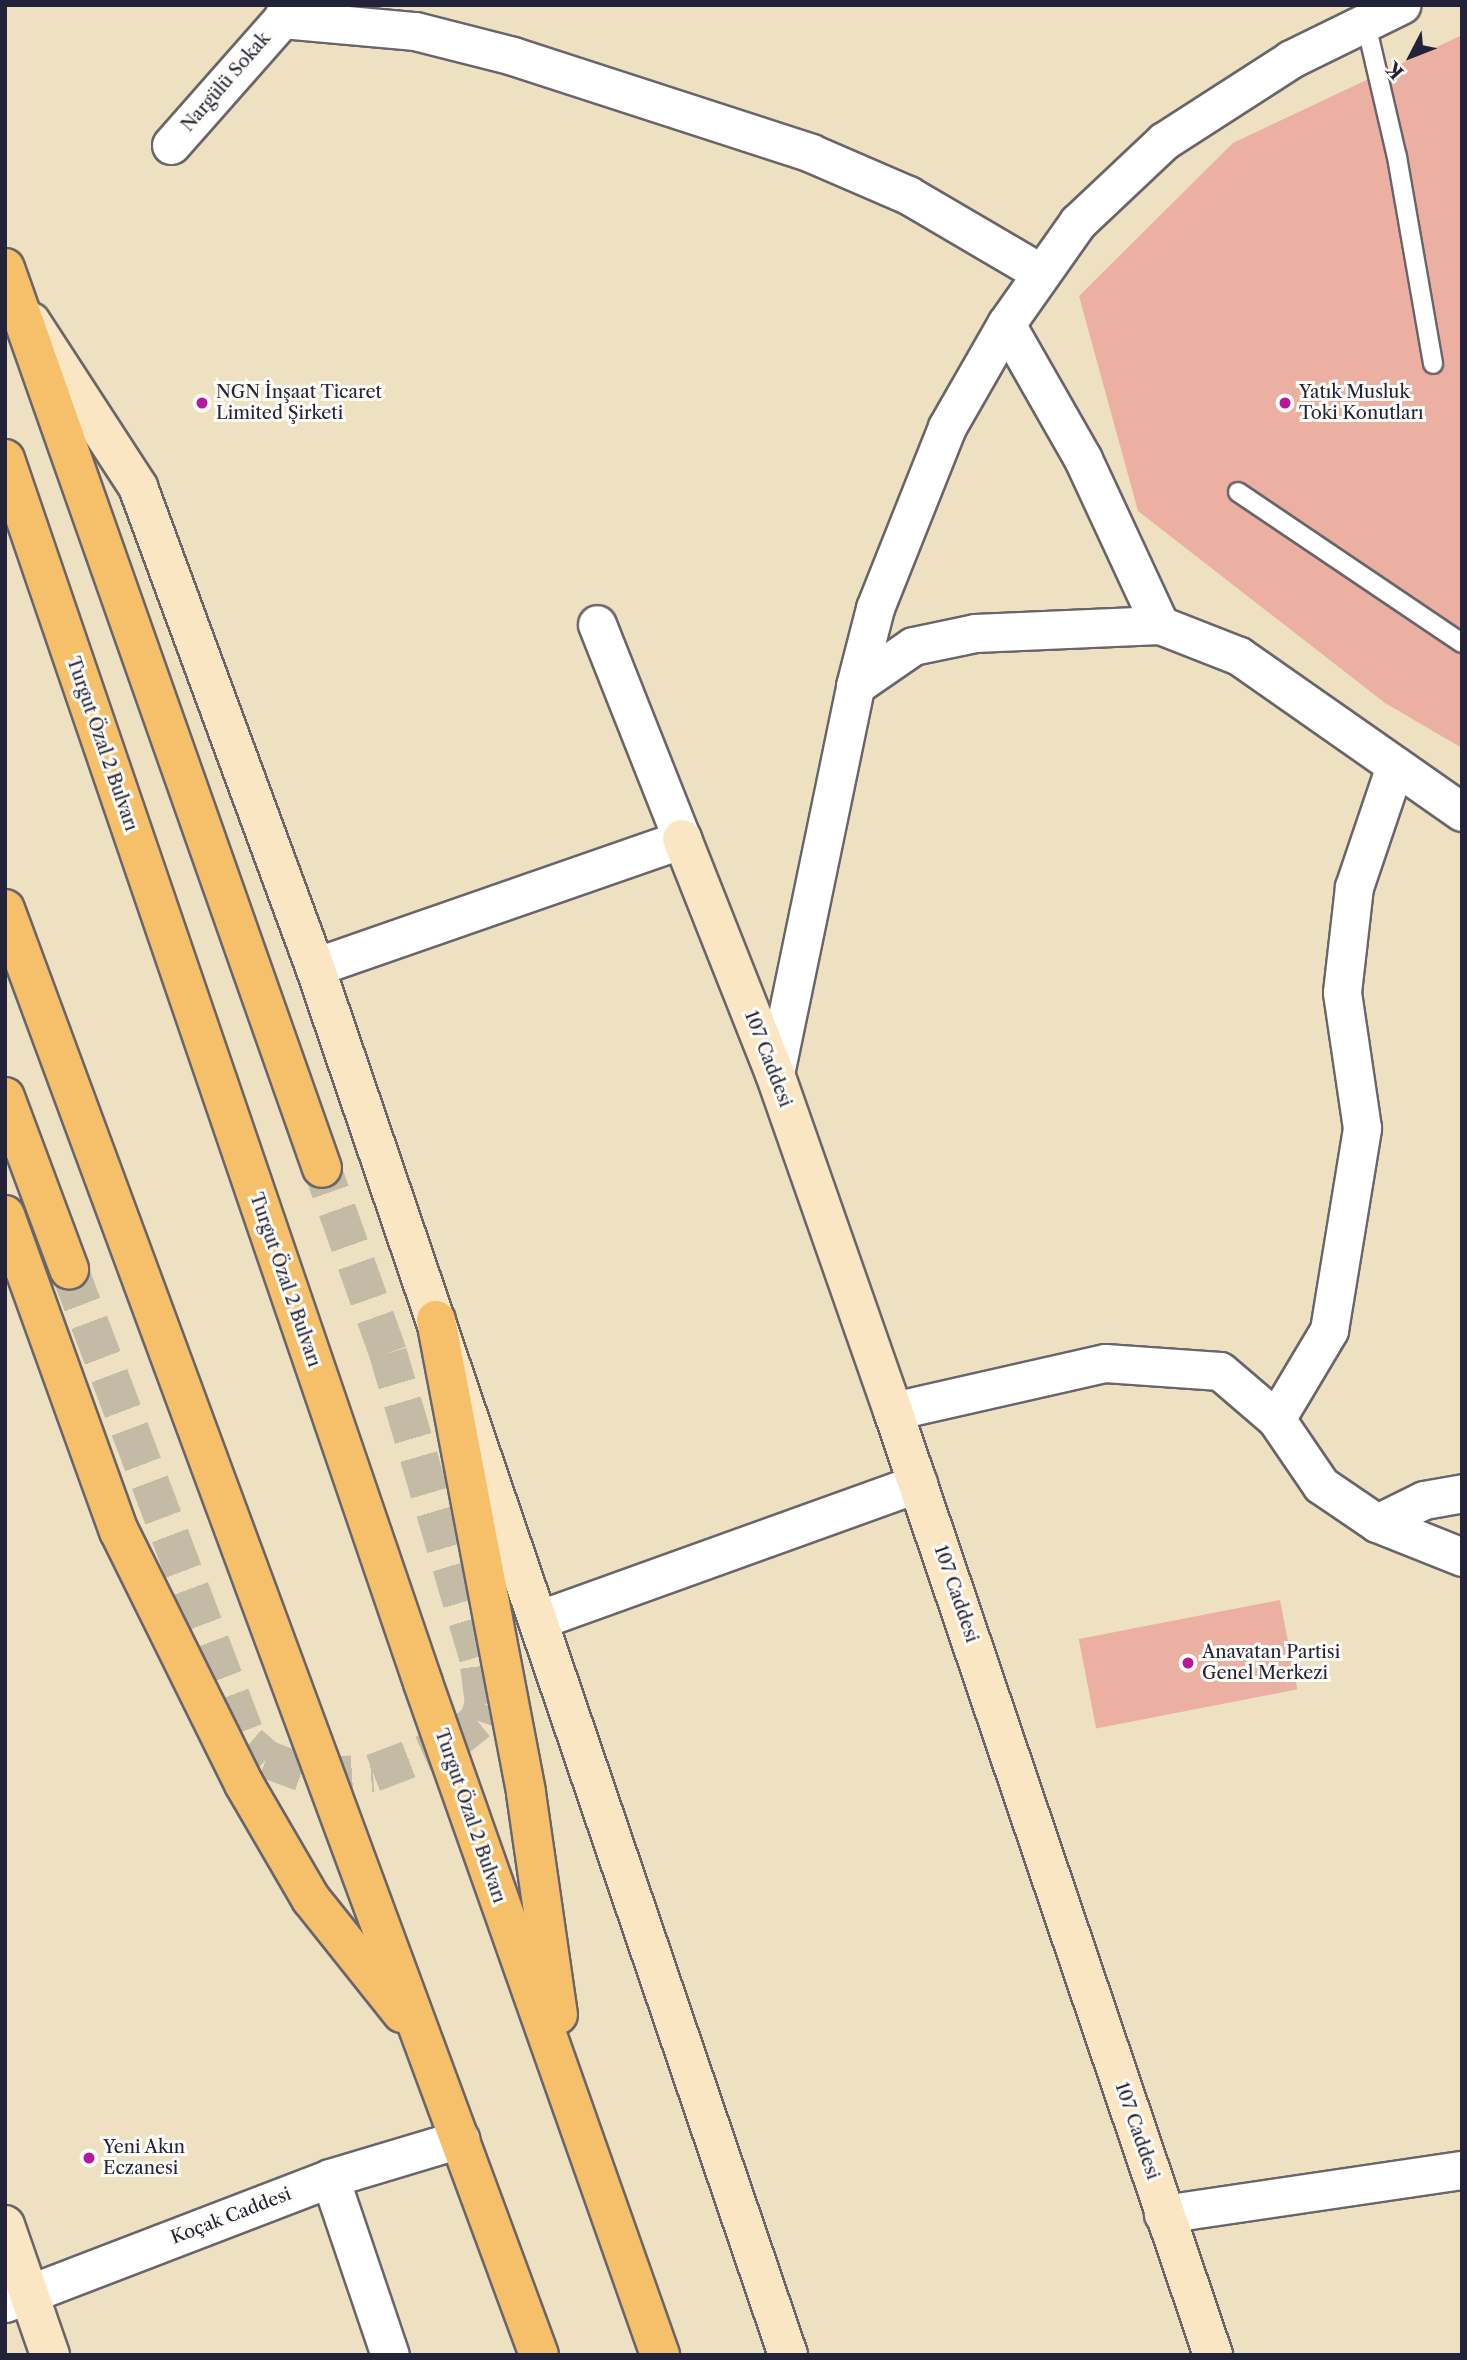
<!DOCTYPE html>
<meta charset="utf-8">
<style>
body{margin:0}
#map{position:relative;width:1467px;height:2360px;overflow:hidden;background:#ede1c1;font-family:"Libre Caslon Text",serif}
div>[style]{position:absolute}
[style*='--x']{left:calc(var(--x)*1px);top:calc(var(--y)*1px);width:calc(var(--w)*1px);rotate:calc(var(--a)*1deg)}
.building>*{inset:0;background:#ebb0a1;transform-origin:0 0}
.highway-tunnel>*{height:38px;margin-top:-19px;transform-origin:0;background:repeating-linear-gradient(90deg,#c4bba6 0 38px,transparent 0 57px)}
.roads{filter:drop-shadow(2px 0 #69656a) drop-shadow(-2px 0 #69656a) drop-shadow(0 2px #69656a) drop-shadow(0 -2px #69656a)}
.lane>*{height:18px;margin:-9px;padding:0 9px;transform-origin:9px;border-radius:9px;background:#fff}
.street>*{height:37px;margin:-18.5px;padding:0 18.5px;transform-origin:18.5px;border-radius:18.5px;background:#fff}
.secondary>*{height:38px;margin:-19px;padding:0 19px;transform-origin:19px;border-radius:19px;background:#fbe6c4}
.highway>*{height:38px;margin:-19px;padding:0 19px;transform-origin:19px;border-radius:19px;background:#f6c06b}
.dots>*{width:19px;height:19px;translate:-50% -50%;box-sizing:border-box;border:4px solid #fdfcf7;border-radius:50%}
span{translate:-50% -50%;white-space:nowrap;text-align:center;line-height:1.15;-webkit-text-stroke:6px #fdfcf7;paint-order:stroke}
.street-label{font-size:18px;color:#22223b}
.poi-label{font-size:18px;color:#22223b}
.left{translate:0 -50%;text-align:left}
.frame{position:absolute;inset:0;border:7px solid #22223b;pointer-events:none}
.north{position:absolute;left:1376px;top:21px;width:70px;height:70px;-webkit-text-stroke:5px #fdfcf7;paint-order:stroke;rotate:228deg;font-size:19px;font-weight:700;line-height:28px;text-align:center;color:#22223b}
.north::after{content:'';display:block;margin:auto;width:24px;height:32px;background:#22223b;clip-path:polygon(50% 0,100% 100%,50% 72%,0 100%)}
</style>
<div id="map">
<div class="building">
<div style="clip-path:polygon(1462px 35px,1462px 748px,1385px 703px,1138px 511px,1079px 296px,1233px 143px)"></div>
<div style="left:1280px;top:1600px;width:91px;height:205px;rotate:79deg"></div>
</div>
<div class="highway-tunnel">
<div style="--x:69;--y:1269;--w:508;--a:69.25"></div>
<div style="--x:249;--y:1744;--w:23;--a:41"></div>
<div style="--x:266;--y:1759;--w:51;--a:20.6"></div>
<div style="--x:314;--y:1777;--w:59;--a:-3.9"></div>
<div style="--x:373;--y:1773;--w:53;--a:-20.8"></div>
<div style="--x:423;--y:1754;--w:36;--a:-24"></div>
<div style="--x:456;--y:1739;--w:28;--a:-39"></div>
<div style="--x:478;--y:1721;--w:18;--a:-71"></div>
<div style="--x:484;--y:1704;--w:47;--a:-97.3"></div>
<div style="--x:478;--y:1657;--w:317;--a:-106.5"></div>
<div style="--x:388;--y:1353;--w:196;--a:-109.6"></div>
</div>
<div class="roads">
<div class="lane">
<div style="--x:1366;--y:24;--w:137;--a:76.9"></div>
<div style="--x:1397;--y:157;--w:210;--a:80.1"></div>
<div style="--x:1238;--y:492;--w:270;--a:34"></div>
</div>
<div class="street">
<div style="--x:282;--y:19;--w:134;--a:5.2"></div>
<div style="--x:415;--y:31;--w:101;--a:14.3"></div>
<div style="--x:513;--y:56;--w:313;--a:18"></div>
<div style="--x:811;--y:153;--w:106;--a:23.4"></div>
<div style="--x:908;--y:195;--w:154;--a:30.4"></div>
<div style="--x:171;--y:145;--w:168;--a:-48.6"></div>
<div style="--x:282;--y:19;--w:15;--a:-67"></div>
<div style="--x:1160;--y:625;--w:183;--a:-114.9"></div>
<div style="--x:1083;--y:459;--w:155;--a:-119.7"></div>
<div style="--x:1006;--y:324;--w:125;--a:-54.8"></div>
<div style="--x:1078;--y:222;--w:118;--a:-43.3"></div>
<div style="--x:1164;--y:141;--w:151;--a:-32.8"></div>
<div style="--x:1291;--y:59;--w:123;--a:-26.1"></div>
<div style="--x:855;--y:686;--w:81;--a:-75.6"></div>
<div style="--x:875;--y:608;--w:195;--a:-68.3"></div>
<div style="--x:947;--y:427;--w:119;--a:-60.2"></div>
<div style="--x:315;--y:967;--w:389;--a:-19.2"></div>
<div style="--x:682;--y:839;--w:231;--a:-111.6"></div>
<div style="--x:775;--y:1074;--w:396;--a:-78.3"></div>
<div style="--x:855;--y:686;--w:70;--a:-34.6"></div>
<div style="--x:913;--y:646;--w:63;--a:-11.8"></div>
<div style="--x:975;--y:633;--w:185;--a:-2.5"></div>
<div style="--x:1160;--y:625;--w:85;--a:21.4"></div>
<div style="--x:1239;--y:656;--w:272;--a:35"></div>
<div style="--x:893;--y:1411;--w:217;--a:-12.8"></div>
<div style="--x:1105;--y:1363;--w:115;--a:4"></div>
<div style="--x:1220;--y:1371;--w:74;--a:40.6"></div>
<div style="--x:1276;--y:1419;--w:80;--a:55.7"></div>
<div style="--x:1321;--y:1485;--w:68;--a:34.2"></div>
<div style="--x:1377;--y:1523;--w:92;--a:21.8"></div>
<div style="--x:1276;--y:1419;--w:104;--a:-59.2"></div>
<div style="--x:1329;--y:1330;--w:205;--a:-80.7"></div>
<div style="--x:1362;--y:1128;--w:137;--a:-98.4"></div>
<div style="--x:1342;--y:992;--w:106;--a:-83.5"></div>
<div style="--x:1354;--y:887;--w:128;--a:-71.3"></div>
<div style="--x:1377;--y:1523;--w:52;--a:-26.1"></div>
<div style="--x:1424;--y:1500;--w:39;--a:-10"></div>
<div style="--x:538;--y:1620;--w:404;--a:-19.8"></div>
<div style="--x:330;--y:2178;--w:187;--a:71.3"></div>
<div style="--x:1163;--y:2214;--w:302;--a:-8.4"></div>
<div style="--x:5;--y:2303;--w:348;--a:-21"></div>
<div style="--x:330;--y:2178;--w:136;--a:-16.7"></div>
</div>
<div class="secondary">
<div style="--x:31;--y:322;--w:197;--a:57"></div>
<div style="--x:138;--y:487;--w:512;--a:69.76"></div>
<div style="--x:315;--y:967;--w:1466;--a:71.18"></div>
<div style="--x:682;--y:839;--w:253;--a:68.4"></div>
<div style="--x:775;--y:1074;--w:357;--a:70.7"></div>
<div style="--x:893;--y:1411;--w:997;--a:71.27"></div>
<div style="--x:5;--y:2225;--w:138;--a:70.9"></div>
</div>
<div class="highway">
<div style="--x:5;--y:268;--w:954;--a:70.6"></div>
<div style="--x:5;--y:459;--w:1293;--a:71.14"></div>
<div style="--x:423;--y:1683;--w:713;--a:70.57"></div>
<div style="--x:5;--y:909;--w:1541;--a:69.73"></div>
<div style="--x:5;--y:1097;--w:184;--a:69.6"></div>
<div style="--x:5;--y:1215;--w:336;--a:70.2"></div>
<div style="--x:119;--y:1531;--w:282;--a:63.7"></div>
<div style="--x:244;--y:1784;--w:133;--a:59.8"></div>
<div style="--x:311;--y:1899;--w:146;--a:51.4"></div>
<div style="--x:436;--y:1320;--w:481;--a:79.2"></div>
<div style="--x:526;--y:1793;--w:224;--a:81.8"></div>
</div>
</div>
<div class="dots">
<div style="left:202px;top:403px;background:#b5179e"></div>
<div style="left:1285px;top:403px;background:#b5179e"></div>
<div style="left:1188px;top:1663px;background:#b5179e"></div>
<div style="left:89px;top:2158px;background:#b5179e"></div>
</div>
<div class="street-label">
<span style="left:226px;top:82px;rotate:-49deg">Nargülü Sokak</span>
<span style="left:102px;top:744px;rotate:71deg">Turgut Özal 2 Bulvarı</span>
<span style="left:768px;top:1059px;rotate:69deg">107 Caddesi</span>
<span style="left:285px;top:1280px;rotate:71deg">Turgut Özal 2 Bulvarı</span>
<span style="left:956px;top:1594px;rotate:71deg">107 Caddesi</span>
<span style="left:470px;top:1816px;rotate:71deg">Turgut Özal 2 Bulvarı</span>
<span style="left:1137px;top:2131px;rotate:71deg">107 Caddesi</span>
<span style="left:231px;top:2216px;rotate:-21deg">Koçak Caddesi</span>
</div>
<div class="poi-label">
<span class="left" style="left:216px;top:403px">NGN İnşaat Ticaret<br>Limited Şirketi</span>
<span class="left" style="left:1299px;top:403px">Yatık Musluk<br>Toki Konutları</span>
<span class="left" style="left:1202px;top:1663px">Anavatan Partisi<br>Genel Merkezi</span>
<span class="left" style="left:103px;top:2158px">Yeni Akın<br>Eczanesi</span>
</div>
<div class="frame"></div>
<div class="north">K</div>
</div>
